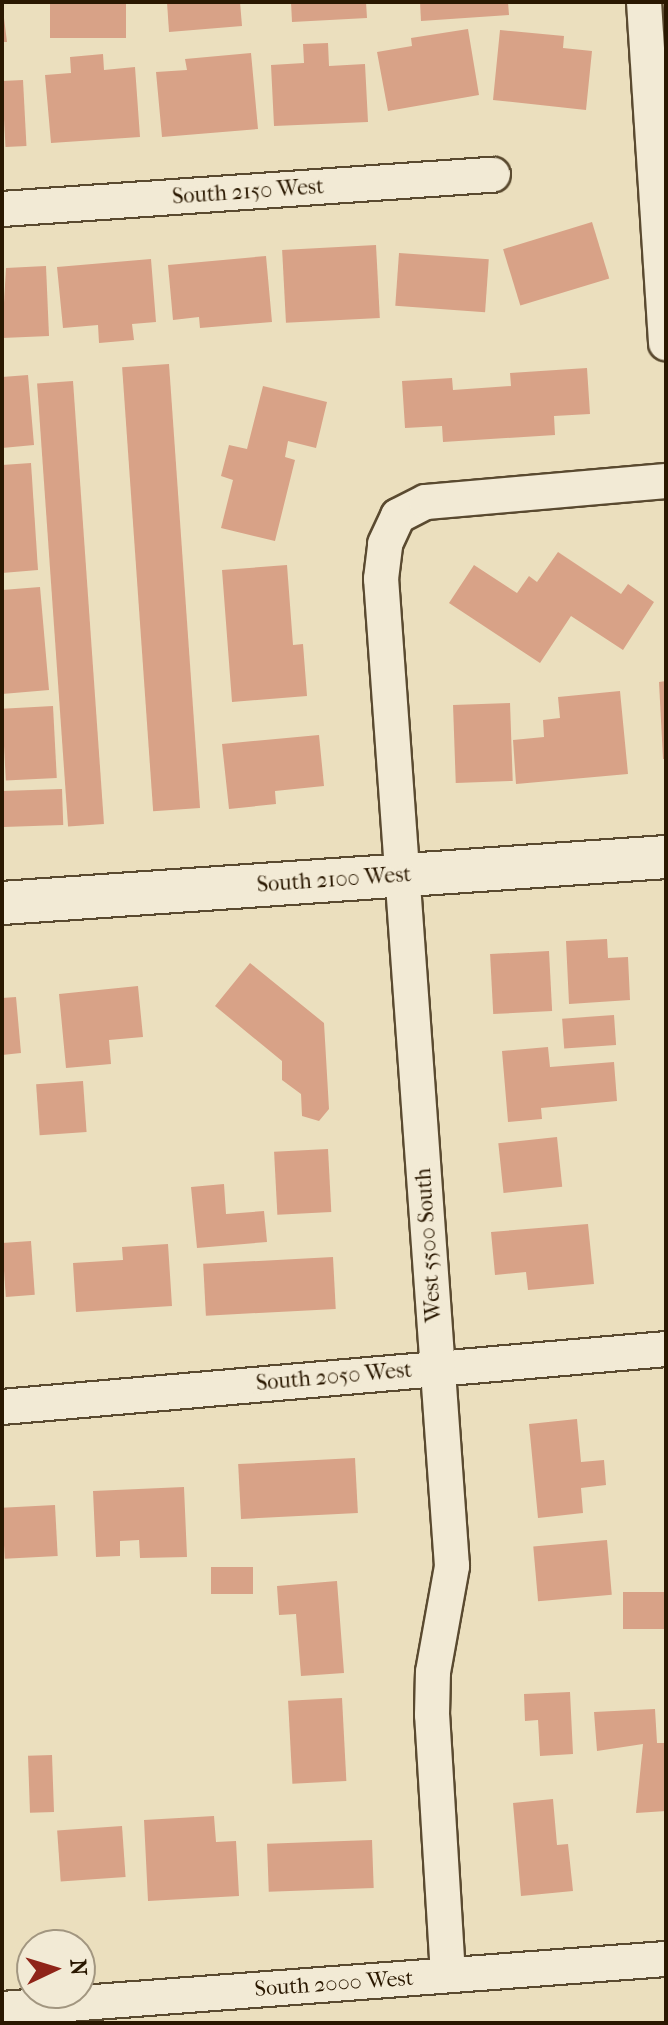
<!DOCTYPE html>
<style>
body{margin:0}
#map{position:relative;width:668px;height:2025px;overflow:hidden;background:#ebdfbe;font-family:"IM FELL French Canon",serif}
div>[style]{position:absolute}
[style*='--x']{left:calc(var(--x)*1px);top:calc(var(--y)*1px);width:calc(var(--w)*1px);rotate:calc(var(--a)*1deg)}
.building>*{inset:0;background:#d8a287;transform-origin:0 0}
.roads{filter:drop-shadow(2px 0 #5a4a30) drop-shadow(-2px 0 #5a4a30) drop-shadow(0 2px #5a4a30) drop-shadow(0 -2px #5a4a30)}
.minor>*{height:34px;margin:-17px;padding:0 17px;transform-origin:17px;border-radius:17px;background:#f2ead5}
.tertiary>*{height:42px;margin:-21px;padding:0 21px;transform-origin:21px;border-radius:21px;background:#f2ead5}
span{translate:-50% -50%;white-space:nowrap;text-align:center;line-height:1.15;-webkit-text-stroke:7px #f2ead5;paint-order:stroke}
.street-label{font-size:22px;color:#2a1801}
.frame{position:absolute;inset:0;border:4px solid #2a1801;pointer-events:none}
.north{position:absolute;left:16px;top:1929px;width:80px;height:80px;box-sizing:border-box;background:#f2ead5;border:2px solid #a29680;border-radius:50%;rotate:86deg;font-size:22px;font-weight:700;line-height:32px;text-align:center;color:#2a1801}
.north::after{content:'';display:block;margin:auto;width:28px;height:36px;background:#8f2418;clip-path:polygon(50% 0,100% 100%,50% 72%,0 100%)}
</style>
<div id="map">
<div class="building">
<div style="clip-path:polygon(2px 2px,7px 42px,2px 42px)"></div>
<div style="left:50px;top:2px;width:76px;height:36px"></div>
<div style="clip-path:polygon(167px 2px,240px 2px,242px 26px,169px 32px)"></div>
<div style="clip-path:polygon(291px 2px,366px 2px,367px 18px,292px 22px)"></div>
<div style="clip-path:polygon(420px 2px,508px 2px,509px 15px,421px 21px)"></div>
<div style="clip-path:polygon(468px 29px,479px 95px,388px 111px,377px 52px,412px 46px,411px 38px)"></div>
<div style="clip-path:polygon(500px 30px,564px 36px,563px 48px,592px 51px,586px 110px,493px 100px)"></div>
<div style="clip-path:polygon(328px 43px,329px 66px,365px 64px,368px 122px,274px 126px,271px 65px,304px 63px,303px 44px)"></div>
<div style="clip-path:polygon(251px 53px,258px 129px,162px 137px,156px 72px,187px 70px,185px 59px)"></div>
<div style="clip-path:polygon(103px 54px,104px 70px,135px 67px,140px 137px,51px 143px,45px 75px,71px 73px,70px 57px)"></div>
<div style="left:23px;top:80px;width:66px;height:21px;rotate:87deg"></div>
<div style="left:592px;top:222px;width:59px;height:93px;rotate:73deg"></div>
<div style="left:376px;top:245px;width:73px;height:94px;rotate:87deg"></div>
<div style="left:399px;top:253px;width:90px;height:53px;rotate:4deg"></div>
<div style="clip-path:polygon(266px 256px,272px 322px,200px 328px,199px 317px,173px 320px,168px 265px)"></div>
<div style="clip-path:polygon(151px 259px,156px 322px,132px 324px,134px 340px,99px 343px,98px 325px,63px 328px,57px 267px)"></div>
<div style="clip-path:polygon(46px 266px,49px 336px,2px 338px,6px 268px)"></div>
<div style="left:169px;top:364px;width:445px;height:47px;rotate:86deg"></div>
<div style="clip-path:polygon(587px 368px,590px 414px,554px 416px,555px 435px,443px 442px,442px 426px,405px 428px,402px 381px,452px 378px,453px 390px,511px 386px,510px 373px)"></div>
<div style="clip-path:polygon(28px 375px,34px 445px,2px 448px,2px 377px)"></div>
<div style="left:73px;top:381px;width:444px;height:36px;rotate:86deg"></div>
<div style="clip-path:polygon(263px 386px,327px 402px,316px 448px,288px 441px,285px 457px,295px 460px,275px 541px,221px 528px,233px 480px,221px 476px,229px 445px,247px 449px)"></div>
<div style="clip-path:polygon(31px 463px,38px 570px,2px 573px,2px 465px)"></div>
<div style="clip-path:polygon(558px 552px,621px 594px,628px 584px,654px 602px,623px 650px,571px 616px,540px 663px,449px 603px,474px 565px,517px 593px,529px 576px,537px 582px)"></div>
<div style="clip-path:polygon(287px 565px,293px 645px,303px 644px,307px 696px,232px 702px,222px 570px)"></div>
<div style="clip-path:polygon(40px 587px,49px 690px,2px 694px,2px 590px)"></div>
<div style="clip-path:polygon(666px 681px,666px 759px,663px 759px,659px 682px)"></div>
<div style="clip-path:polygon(620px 691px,628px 774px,516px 784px,513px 740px,544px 737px,543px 720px,560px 718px,558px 697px)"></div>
<div style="left:510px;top:703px;width:78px;height:57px;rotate:88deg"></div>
<div style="left:53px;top:706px;width:72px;height:51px;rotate:87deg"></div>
<div style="clip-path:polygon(319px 735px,324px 786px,275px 791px,276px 804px,229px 809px,222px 744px)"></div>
<div style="left:62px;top:789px;width:36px;height:60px;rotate:88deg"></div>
<div style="clip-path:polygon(607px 939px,608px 958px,628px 957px,630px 1000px,569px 1004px,566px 941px)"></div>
<div style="left:549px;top:951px;width:60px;height:59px;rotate:87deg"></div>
<div style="clip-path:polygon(250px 963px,324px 1023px,329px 1109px,319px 1121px,302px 1116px,301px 1094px,282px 1080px,282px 1061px,215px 1006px)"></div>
<div style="clip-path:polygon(138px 986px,143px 1037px,109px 1040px,111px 1064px,66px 1068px,59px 994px)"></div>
<div style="clip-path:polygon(16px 997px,21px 1053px,2px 1055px,2px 998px)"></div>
<div style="left:614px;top:1015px;width:30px;height:52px;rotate:86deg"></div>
<div style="clip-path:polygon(548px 1047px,550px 1067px,614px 1062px,617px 1101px,541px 1108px,542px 1119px,508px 1122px,502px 1051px)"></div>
<div style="left:83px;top:1081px;width:51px;height:47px;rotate:86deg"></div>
<div style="left:557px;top:1137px;width:50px;height:59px;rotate:84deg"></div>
<div style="left:328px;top:1149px;width:63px;height:54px;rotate:87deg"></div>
<div style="clip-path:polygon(224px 1184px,226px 1214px,264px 1211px,267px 1242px,197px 1248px,191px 1187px)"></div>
<div style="clip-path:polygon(588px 1224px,594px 1284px,528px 1290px,526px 1272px,495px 1275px,491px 1232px)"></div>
<div style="left:31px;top:1241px;width:54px;height:29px;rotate:86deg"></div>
<div style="clip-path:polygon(168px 1244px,172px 1306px,76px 1312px,73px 1263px,123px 1260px,122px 1247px)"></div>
<div style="left:333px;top:1257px;width:52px;height:130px;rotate:87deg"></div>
<div style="clip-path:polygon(577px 1419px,581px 1462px,604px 1460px,606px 1485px,581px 1488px,583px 1513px,538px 1518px,529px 1424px)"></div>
<div style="left:355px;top:1458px;width:55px;height:117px;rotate:87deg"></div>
<div style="clip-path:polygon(184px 1487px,187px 1557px,140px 1558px,139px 1540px,120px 1541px,120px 1556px,96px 1557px,93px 1491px)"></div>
<div style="left:55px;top:1505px;width:51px;height:53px;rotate:87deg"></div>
<div style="left:607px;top:1540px;width:55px;height:74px;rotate:85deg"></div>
<div style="left:253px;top:1567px;width:27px;height:42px;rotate:90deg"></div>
<div style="clip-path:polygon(337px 1581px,344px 1673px,301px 1676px,296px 1614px,279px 1615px,277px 1586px)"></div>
<div style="left:666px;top:1592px;width:37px;height:43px;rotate:90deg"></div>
<div style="clip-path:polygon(570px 1692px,573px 1754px,540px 1756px,538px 1720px,525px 1721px,524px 1694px)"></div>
<div style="left:342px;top:1698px;width:83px;height:54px;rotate:87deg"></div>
<div style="clip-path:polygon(655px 1709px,657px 1743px,666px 1743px,666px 1811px,636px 1813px,643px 1744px,597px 1751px,594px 1712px)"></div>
<div style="left:52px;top:1755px;width:57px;height:24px;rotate:88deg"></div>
<div style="clip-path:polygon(553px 1799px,557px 1845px,568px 1844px,573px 1891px,521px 1896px,513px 1803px)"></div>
<div style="clip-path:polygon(214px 1816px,216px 1842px,236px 1841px,239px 1896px,148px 1901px,144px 1820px)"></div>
<div style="left:122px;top:1826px;width:51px;height:65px;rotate:86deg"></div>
<div style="left:372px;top:1840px;width:48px;height:105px;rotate:88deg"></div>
</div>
<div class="roads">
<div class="minor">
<div style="--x:644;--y:2;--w:342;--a:86.3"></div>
<div style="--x:2;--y:209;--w:492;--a:-4"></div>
<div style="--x:2;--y:1407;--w:667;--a:-4.99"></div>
<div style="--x:448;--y:1975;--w:260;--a:-93.5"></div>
<div style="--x:432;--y:1715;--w:43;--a:-88.7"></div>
<div style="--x:433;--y:1672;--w:108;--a:-79.8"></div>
<div style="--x:452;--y:1566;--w:990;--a:-94.11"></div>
<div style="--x:381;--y:579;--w:35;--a:-83"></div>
<div style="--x:385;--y:544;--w:31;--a:-65"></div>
<div style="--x:398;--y:516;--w:31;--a:-27"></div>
<div style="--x:426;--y:502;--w:241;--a:-5"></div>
<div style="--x:2;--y:2009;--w:666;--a:-4.31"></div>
</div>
<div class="tertiary">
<div style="--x:2;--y:903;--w:666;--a:-3.96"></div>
</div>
</div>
<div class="street-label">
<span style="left:248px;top:192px;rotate:-4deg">South 2150 West</span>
<span style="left:334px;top:880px;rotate:-4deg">South 2100 West</span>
<span style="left:429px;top:1245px;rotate:-94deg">West 5500 South</span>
<span style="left:334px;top:1377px;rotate:-5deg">South 2050 West</span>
<span style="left:334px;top:1984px;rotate:-4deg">South 2000 West</span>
</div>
<div class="frame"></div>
<div class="north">N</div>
</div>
